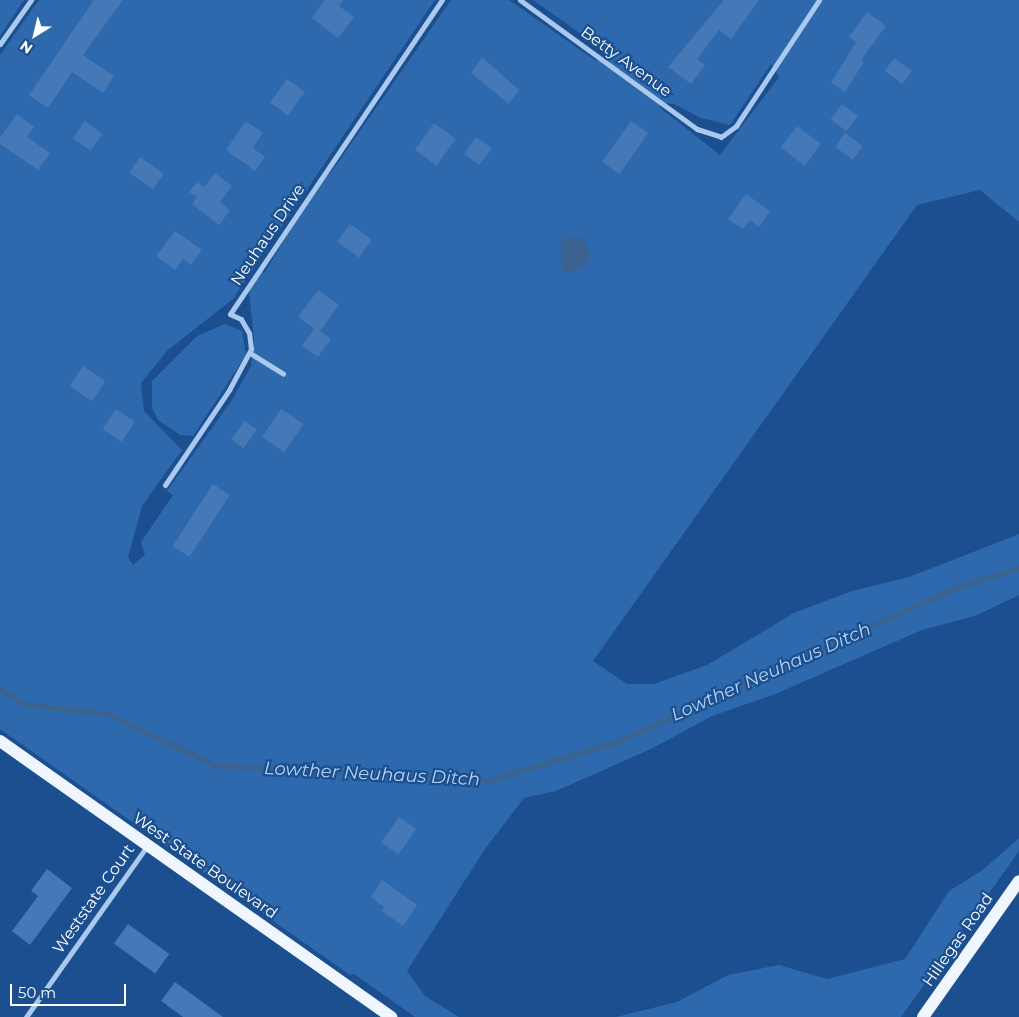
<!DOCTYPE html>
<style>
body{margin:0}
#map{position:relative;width:1019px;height:1017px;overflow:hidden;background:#1b4f8f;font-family:Montserrat,sans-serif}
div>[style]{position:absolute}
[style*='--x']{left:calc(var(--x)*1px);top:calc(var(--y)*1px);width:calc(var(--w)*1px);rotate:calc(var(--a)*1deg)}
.green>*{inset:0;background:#2e69ad}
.water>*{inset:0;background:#3c6290}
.stream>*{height:4.5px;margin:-2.25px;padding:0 2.25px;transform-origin:2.25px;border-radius:2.25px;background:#3c6290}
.building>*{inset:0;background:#4478b7;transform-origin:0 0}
.minor>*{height:5px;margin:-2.5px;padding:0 2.5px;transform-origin:2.5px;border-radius:2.5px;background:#a9c9ee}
.primary>*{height:12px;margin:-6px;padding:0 6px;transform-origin:6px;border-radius:6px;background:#f0f6ff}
span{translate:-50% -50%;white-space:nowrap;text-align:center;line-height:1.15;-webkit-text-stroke:4.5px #1b4f8f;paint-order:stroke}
.street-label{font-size:16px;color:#fff}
.water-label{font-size:18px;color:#b5d3f5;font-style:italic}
.north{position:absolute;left:10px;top:10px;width:50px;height:50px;-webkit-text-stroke:4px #1b4f8f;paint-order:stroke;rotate:216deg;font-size:14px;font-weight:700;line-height:20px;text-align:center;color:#fff}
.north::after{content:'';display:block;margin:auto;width:18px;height:22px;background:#fff;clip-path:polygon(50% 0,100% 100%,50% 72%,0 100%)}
.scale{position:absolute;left:10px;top:984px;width:116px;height:22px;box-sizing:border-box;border:2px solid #fff;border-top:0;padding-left:6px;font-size:15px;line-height:18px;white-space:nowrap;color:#fff;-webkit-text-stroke:4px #1b4f8f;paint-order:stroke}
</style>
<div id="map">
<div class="green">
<div style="clip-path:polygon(0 0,24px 0,0 36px)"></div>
<div style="clip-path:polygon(evenodd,39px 0,435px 0,233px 299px,168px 350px,141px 383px,144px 411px,182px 450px,142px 506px,128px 557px,133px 565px,145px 555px,141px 542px,173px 495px,167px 491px,232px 400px,251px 366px,254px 338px,249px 292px,258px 273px,265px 272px,320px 181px,332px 171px,451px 0,509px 0,596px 61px,608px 53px,533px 0,1019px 0,1019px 222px,980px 190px,917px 205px,593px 661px,627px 684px,654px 684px,707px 665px,794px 613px,852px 591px,909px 577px,1019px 534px,1019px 595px,975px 616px,922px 630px,773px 695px,712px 716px,651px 749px,556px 791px,524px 798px,485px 849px,407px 971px,425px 996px,459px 1017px,415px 1017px,354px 974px,350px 975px,0 729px,0 55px,39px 0,771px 64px,779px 77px,720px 155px,659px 107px,664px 103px,674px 104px,701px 118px,730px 125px,771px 64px,39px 0,560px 245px,589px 261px,571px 271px,560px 245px)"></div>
<div style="clip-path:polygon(225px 324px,242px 331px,246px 355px,193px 436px,180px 435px,158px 420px,152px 408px,152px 381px,197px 336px)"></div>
<div style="clip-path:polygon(1019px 838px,1019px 851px,901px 1017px,616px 1017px,677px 1002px,728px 975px,779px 965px,827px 979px,905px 959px,949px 891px,984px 869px)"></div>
</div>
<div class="water">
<div style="clip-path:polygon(567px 237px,582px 238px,590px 251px,589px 261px,581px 268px,566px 272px,562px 269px,560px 245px)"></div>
</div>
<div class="stream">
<div style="--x:0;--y:689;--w:27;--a:33"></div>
<div style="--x:23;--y:704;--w:86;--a:6.7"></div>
<div style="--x:108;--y:714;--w:119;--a:25.5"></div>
<div style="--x:215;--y:765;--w:272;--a:3.4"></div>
<div style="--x:487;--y:781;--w:136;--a:-16.7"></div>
<div style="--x:617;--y:742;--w:371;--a:-24.5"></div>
<div style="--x:955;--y:588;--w:67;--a:-17.4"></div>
</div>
<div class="building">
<div style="clip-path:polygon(94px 0,123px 0,83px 55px,114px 76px,103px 93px,72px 72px,48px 108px,29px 95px)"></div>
<div style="clip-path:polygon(325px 0,343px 0,339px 6px,354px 17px,338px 38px,312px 18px)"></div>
<div style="clip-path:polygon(724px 0,759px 0,731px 39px,719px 30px,697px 59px,705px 65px,691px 84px,668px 67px)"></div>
<div style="clip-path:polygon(867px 12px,886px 26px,861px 60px,864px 62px,845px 92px,831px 83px,856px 42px,849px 37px)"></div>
<div style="clip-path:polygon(482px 57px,519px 90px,509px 104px,471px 73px)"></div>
<div style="left:894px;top:58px;width:22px;height:16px;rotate:36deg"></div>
<div style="left:287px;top:79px;width:22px;height:29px;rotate:36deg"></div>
<div style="left:842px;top:104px;width:20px;height:19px;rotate:37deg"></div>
<div style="clip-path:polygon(17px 114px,34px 127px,27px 137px,50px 153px,38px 170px,0 144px,0 138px)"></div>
<div style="left:85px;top:121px;width:22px;height:21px;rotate:36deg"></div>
<div style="clip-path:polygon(246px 121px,263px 133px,253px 148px,265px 157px,255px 171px,226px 150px)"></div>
<div style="left:631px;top:121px;width:21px;height:50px;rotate:35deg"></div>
<div style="left:434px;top:123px;width:27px;height:33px;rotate:36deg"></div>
<div style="left:797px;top:126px;width:30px;height:27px;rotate:37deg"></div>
<div style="left:845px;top:133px;width:22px;height:17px;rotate:36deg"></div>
<div style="left:476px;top:137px;width:19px;height:21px;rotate:35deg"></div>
<div style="left:140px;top:157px;width:29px;height:19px;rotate:35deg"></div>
<div style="clip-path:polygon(215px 173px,232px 186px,220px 202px,230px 210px,219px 225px,192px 204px,197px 197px,189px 192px,197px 182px,204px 187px)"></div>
<div style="clip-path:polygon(746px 194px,770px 211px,759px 227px,750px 220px,743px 229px,728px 219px)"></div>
<div style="left:350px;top:224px;width:27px;height:22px;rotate:36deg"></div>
<div style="clip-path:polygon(175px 231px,202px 250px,191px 265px,183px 259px,175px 270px,156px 256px)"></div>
<div style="clip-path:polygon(318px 290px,339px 305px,320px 331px,331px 339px,318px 357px,302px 346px,314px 329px,298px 317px)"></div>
<div style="left:83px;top:366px;width:27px;height:24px;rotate:34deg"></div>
<div style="left:116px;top:409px;width:23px;height:24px;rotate:34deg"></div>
<div style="left:281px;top:409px;width:27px;height:34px;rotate:34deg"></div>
<div style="left:245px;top:421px;width:15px;height:23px;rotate:37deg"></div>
<div style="left:213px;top:484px;width:20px;height:74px;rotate:33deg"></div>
<div style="left:399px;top:817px;width:21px;height:31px;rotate:35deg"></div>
<div style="clip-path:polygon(47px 869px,72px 888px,30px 945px,12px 931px,38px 896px,31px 891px)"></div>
<div style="clip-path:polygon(382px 880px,417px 905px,403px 926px,382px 911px,384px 907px,371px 897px)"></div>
<div style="left:128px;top:924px;width:51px;height:24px;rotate:36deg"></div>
<div style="clip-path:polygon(175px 982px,223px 1017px,183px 1017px,161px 1001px)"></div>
</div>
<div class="minor">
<div style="--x:520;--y:0;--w:219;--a:36.1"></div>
<div style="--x:697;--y:129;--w:25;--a:18"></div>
<div style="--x:721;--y:137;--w:19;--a:-36"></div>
<div style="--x:736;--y:126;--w:151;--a:-56.6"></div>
<div style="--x:0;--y:44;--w:54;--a:-54.8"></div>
<div style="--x:250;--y:353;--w:39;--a:32"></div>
<div style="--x:165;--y:485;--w:115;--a:-56"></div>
<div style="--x:229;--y:390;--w:47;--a:-61.8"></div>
<div style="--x:251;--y:349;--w:16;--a:-97"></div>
<div style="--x:249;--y:333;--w:16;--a:-120"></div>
<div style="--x:241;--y:319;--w:12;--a:-156"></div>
<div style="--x:230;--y:314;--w:379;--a:-56"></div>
<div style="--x:26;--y:1017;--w:209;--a:-54.7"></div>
</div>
<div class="primary">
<div style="--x:0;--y:741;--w:479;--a:35.2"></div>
<div style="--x:923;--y:1017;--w:166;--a:-54.8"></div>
</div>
<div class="street-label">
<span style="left:626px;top:62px;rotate:36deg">Betty Avenue</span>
<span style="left:268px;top:235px;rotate:-56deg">Neuhaus Drive</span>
<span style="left:205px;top:866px;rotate:35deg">West State Boulevard</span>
<span style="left:94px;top:899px;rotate:-55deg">Weststate Court</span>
<span style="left:958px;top:940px;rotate:-55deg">Hillegas Road</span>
</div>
<div class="water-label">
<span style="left:771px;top:672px;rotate:-24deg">Lowther Neuhaus Ditch</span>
<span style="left:372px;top:774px;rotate:3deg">Lowther Neuhaus Ditch</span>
</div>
<div class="north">N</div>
<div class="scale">50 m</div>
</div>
